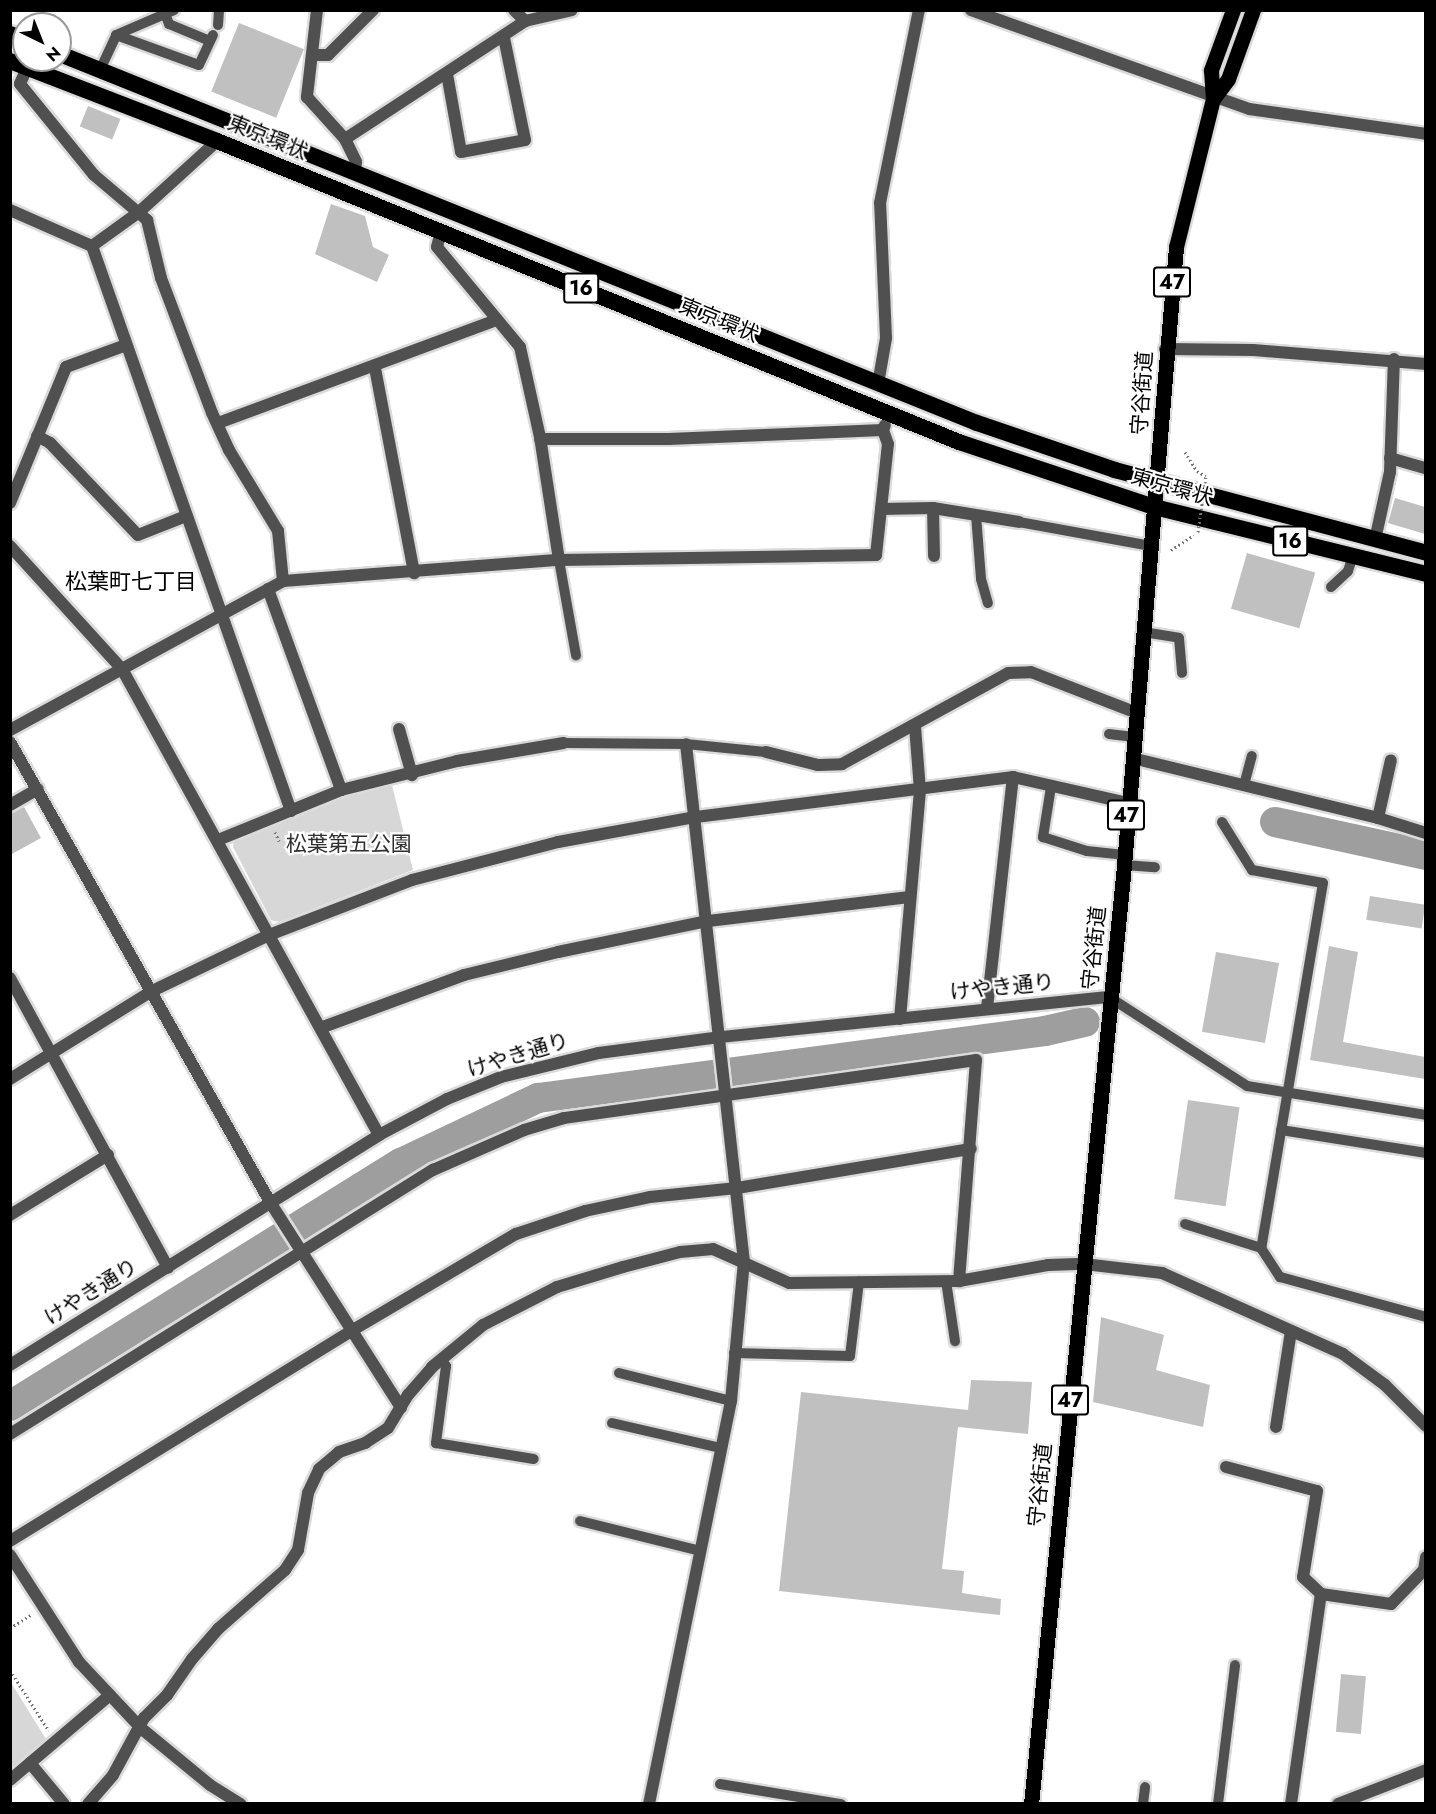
<!DOCTYPE html>
<meta charset="utf-8">
<style>
body{margin:0}
#map{position:relative;width:1436px;height:1814px;overflow:hidden;background:#fff;font-family:Jost,"Noto Sans JP",sans-serif}
div>[style]{position:absolute}
[style*='--x']{left:calc(var(--x)*1px);top:calc(var(--y)*1px);width:calc(var(--w)*1px);rotate:calc(var(--a)*1deg)}
.green>*{inset:0;background:#d7d7d7}
.river>*{height:30px;margin:-15px;padding:0 15px;transform-origin:15px;border-radius:15px;background:#9e9e9e}
.building>*{inset:0;background:#c0c0c0;transform-origin:0 0}
.path>*{height:3px;margin-top:-1.5px;transform-origin:0;background:repeating-linear-gradient(90deg,#727272 0 1.5px,transparent 0 4.5px)}
.roads{filter:drop-shadow(2px 0 #dbdbdb) drop-shadow(-2px 0 #dbdbdb) drop-shadow(0 2px #dbdbdb) drop-shadow(0 -2px #dbdbdb)}
.service>*{height:10px;margin:-5px;padding:0 5px;transform-origin:5px;border-radius:5px;background:#505050}
.minor>*{height:12px;margin:-6px;padding:0 6px;transform-origin:6px;border-radius:6px;background:#505050}
.tertiary>*{height:12px;margin:-6px;padding:0 6px;transform-origin:6px;border-radius:6px;background:#505050}
.primary>*{height:15px;margin:-7.5px;padding:0 7.5px;transform-origin:7.5px;border-radius:7.5px;background:#000}
.trunk>*{height:16px;margin:-8px;padding:0 8px;transform-origin:8px;border-radius:8px;background:#000}
.path-bridge>*{height:3px;margin-top:-1.5px;transform-origin:0;background:repeating-linear-gradient(90deg,#727272 0 1.5px,transparent 0 4.5px)}
span{translate:-50% -50%;white-space:nowrap;text-align:center;line-height:1.15;-webkit-text-stroke:4.5px #fff;paint-order:stroke}
.shield-label span{padding:2px 4px;background:#fff;border:2px solid;border-radius:4px;-webkit-text-stroke-width:0}
.shield-label{font-size:20px;color:#000;font-weight:700}
.street-label{font-size:21px;color:#000}
.park-label{font-size:21px;color:#2e2e2e}
.neighbourhood-label{font-size:22px;color:#000}
.frame{position:absolute;inset:0;border:12px solid #000;pointer-events:none}
.north{position:absolute;left:12px;top:12px;width:60px;height:60px;box-sizing:border-box;background:#fff;border:2px solid #999;border-radius:50%;rotate:137deg;font-size:16px;font-weight:700;line-height:24px;text-align:center;color:#000}
.north::after{content:'';display:block;margin:auto;width:21px;height:27px;background:#000;clip-path:polygon(50% 0,100% 100%,50% 72%,0 100%)}
</style>
<div id="map">
<div class="green">
<div style="clip-path:polygon(392px 785px,413px 870px,280px 922px,271px 920px,233px 847px,234px 840px,349px 793px)"></div>
<div style="clip-path:polygon(10px 1681px,46px 1739px,11px 1769px,10px 1769px)"></div>
</div>
<div class="river">
<div style="--x:1275;--y:822;--w:155;--a:12.3"></div>
<div style="--x:10;--y:1406;--w:460;--a:-31.9"></div>
<div style="--x:401;--y:1163;--w:152;--a:-25.4"></div>
<div style="--x:538;--y:1098;--w:511;--a:-7.53"></div>
<div style="--x:1045;--y:1031;--w:41;--a:-12.7"></div>
</div>
<div class="building">
<div style="left:239px;top:23px;width:70px;height:74px;rotate:22deg"></div>
<div style="left:88px;top:106px;width:35px;height:22px;rotate:22deg"></div>
<div style="clip-path:polygon(331px 204px,365px 216px,373px 247px,389px 255px,377px 282px,315px 254px)"></div>
<div style="clip-path:polygon(1395px 498px,1425px 507px,1425px 534px,1388px 523px)"></div>
<div style="left:1247px;top:553px;width:71px;height:58px;rotate:16deg"></div>
<div style="clip-path:polygon(24px 807px,41px 838px,10px 855px,10px 814px)"></div>
<div style="left:1370px;top:896px;width:56px;height:24px;rotate:9deg"></div>
<div style="clip-path:polygon(1329px 946px,1358px 952px,1343px 1042px,1425px 1057px,1425px 1079px,1310px 1060px)"></div>
<div style="left:1216px;top:952px;width:64px;height:81px;rotate:10deg"></div>
<div style="left:1188px;top:1100px;width:52px;height:100px;rotate:8deg"></div>
<div style="clip-path:polygon(1101px 1317px,1164px 1335px,1156px 1370px,1210px 1385px,1203px 1427px,1093px 1402px)"></div>
<div style="clip-path:polygon(971px 1380px,1032px 1382px,1028px 1434px,958px 1427px,942px 1569px,964px 1571px,962px 1593px,1001px 1599px,1000px 1615px,779px 1591px,801px 1392px,968px 1410px)"></div>
<div style="left:1341px;top:1674px;width:25px;height:58px;rotate:5deg"></div>
</div>
<div class="path">
<div style="--x:1185;--y:452;--w:22;--a:58"></div>
<div style="--x:1197;--y:471;--w:10;--a:29"></div>
<div style="--x:1171;--y:550;--w:27;--a:-33"></div>
<div style="--x:275;--y:832;--w:10;--a:66"></div>
<div style="--x:10;--y:1628;--w:26;--a:-32"></div>
<div style="--x:10;--y:1670;--w:72;--a:57.4"></div>
</div>
<div class="roads">
<div class="service">
<div style="--x:165;--y:14;--w:11;--a:68"></div>
<div style="--x:169;--y:24;--w:44;--a:22.5"></div>
<div style="--x:218;--y:25;--w:15;--a:-86"></div>
<div style="--x:116;--y:35;--w:88;--a:19.9"></div>
<div style="--x:199;--y:65;--w:33;--a:-65"></div>
<div style="--x:100;--y:70;--w:38;--a:-65"></div>
<div style="--x:116;--y:35;--w:63;--a:-23.3"></div>
<div style="--x:976;--y:515;--w:64;--a:85.5"></div>
<div style="--x:981;--y:579;--w:25;--a:74"></div>
<div style="--x:1019;--y:522;--w:134;--a:10.3"></div>
<div style="--x:559;--y:560;--w:97;--a:79.9"></div>
<div style="--x:1331;--y:587;--w:23;--a:-43"></div>
<div style="--x:1348;--y:571;--w:16;--a:-72"></div>
<div style="--x:1143;--y:632;--w:36;--a:9"></div>
<div style="--x:1179;--y:638;--w:35;--a:85"></div>
<div style="--x:1109;--y:734;--w:25;--a:7"></div>
<div style="--x:563;--y:743;--w:123;--a:0.5"></div>
<div style="--x:686;--y:744;--w:80;--a:5.7"></div>
<div style="--x:1244;--y:785;--w:30;--a:-75"></div>
<div style="--x:1051;--y:787;--w:51;--a:99.1"></div>
<div style="--x:1043;--y:837;--w:46;--a:17.7"></div>
<div style="--x:1087;--y:851;--w:37;--a:6"></div>
<div style="--x:1222;--y:822;--w:57;--a:58"></div>
<div style="--x:1252;--y:870;--w:72;--a:10.4"></div>
<div style="--x:1323;--y:883;--w:370;--a:99.6"></div>
<div style="--x:1261;--y:1248;--w:35;--a:57"></div>
<div style="--x:1280;--y:1277;--w:151;--a:15.3"></div>
<div style="--x:1124;--y:865;--w:31;--a:4"></div>
<div style="--x:1109;--y:997;--w:164;--a:32.8"></div>
<div style="--x:1247;--y:1086;--w:181;--a:9.2"></div>
<div style="--x:1281;--y:1130;--w:147;--a:9"></div>
<div style="--x:1185;--y:1224;--w:80;--a:17.5"></div>
<div style="--x:946;--y:1281;--w:61;--a:81.5"></div>
<div style="--x:734;--y:1353;--w:116;--a:1.5"></div>
<div style="--x:850;--y:1356;--w:75;--a:-83.1"></div>
<div style="--x:441;--y:1360;--w:8;--a:50"></div>
<div style="--x:446;--y:1366;--w:78;--a:97.4"></div>
<div style="--x:436;--y:1443;--w:99;--a:9.3"></div>
<div style="--x:619;--y:1373;--w:115;--a:14"></div>
<div style="--x:612;--y:1423;--w:112;--a:12.9"></div>
<div style="--x:580;--y:1521;--w:124;--a:14"></div>
<div style="--x:720;--y:1784;--w:123;--a:9.4"></div>
<div style="--x:1143;--y:1804;--w:17;--a:-83"></div>
<div style="--x:1218;--y:1804;--w:140;--a:-83"></div>
</div>
<div class="minor">
<div style="--x:317;--y:10;--w:88;--a:96.6"></div>
<div style="--x:307;--y:97;--w:57;--a:47.9"></div>
<div style="--x:345;--y:139;--w:25;--a:64"></div>
<div style="--x:356;--y:162;--w:11;--a:95"></div>
<div style="--x:514;--y:10;--w:16;--a:45"></div>
<div style="--x:312;--y:55;--w:16;--a:0"></div>
<div style="--x:328;--y:55;--w:64;--a:-45"></div>
<div style="--x:27;--y:68;--w:17;--a:114"></div>
<div style="--x:20;--y:84;--w:117;--a:50.9"></div>
<div style="--x:94;--y:175;--w:70;--a:40.3"></div>
<div style="--x:147;--y:220;--w:60;--a:76.4"></div>
<div style="--x:161;--y:278;--w:144;--a:69.3"></div>
<div style="--x:212;--y:413;--w:41;--a:65.3"></div>
<div style="--x:229;--y:450;--w:95;--a:58.8"></div>
<div style="--x:278;--y:531;--w:50;--a:84.3"></div>
<div style="--x:447;--y:74;--w:79;--a:79.8"></div>
<div style="--x:461;--y:152;--w:65;--a:-10.6"></div>
<div style="--x:525;--y:140;--w:104;--a:-101.6"></div>
<div style="--x:345;--y:139;--w:215;--a:-33.2"></div>
<div style="--x:525;--y:21;--w:48;--a:-13.2"></div>
<div style="--x:10;--y:210;--w:90;--a:23.7"></div>
<div style="--x:92;--y:246;--w:599;--a:70.6"></div>
<div style="--x:441;--y:231;--w:16;--a:104"></div>
<div style="--x:437;--y:247;--w:130;--a:50.3"></div>
<div style="--x:520;--y:347;--w:92;--a:77.5"></div>
<div style="--x:540;--y:437;--w:124;--a:81.2"></div>
<div style="--x:92;--y:246;--w:57;--a:-35.7"></div>
<div style="--x:138;--y:213;--w:107;--a:-42.3"></div>
<div style="--x:1165;--y:349;--w:88;--a:0.7"></div>
<div style="--x:1253;--y:350;--w:174;--a:4.6"></div>
<div style="--x:375;--y:368;--w:209;--a:79.2"></div>
<div style="--x:878;--y:384;--w:47;--a:-80.1"></div>
<div style="--x:886;--y:338;--w:135;--a:-92.5"></div>
<div style="--x:880;--y:203;--w:197;--a:-78.6"></div>
<div style="--x:218;--y:423;--w:297;--a:-20.3"></div>
<div style="--x:37;--y:436;--w:15;--a:28"></div>
<div style="--x:50;--y:443;--w:127;--a:46.3"></div>
<div style="--x:138;--y:535;--w:52;--a:-21.6"></div>
<div style="--x:540;--y:439;--w:129;--a:0"></div>
<div style="--x:669;--y:439;--w:214;--a:-2.4"></div>
<div style="--x:1390;--y:458;--w:37;--a:16"></div>
<div style="--x:10;--y:503;--w:147;--a:-67.6"></div>
<div style="--x:66;--y:367;--w:64;--a:-20.1"></div>
<div style="--x:933;--y:508;--w:48;--a:88.8"></div>
<div style="--x:881;--y:509;--w:65;--a:-83.9"></div>
<div style="--x:888;--y:444;--w:15;--a:-110"></div>
<div style="--x:883;--y:430;--w:5;--a:-68"></div>
<div style="--x:1375;--y:540;--w:70;--a:-77.6"></div>
<div style="--x:1390;--y:472;--w:113;--a:-88"></div>
<div style="--x:10;--y:546;--w:166;--a:47.7"></div>
<div style="--x:122;--y:669;--w:532;--a:61.12"></div>
<div style="--x:268;--y:589;--w:214;--a:70"></div>
<div style="--x:399;--y:729;--w:48;--a:74.2"></div>
<div style="--x:10;--y:730;--w:311;--a:-28.6"></div>
<div style="--x:283;--y:581;--w:277;--a:-4.4"></div>
<div style="--x:559;--y:560;--w:317;--a:-0.9"></div>
<div style="--x:876;--y:555;--w:46;--a:-83.8"></div>
<div style="--x:881;--y:509;--w:52;--a:-1.1"></div>
<div style="--x:933;--y:508;--w:87;--a:9.2"></div>
<div style="--x:766;--y:752;--w:54;--a:14"></div>
<div style="--x:818;--y:765;--w:24;--a:-2"></div>
<div style="--x:842;--y:764;--w:189;--a:-28.7"></div>
<div style="--x:1008;--y:673;--w:23;--a:-2"></div>
<div style="--x:1031;--y:672;--w:114;--a:21.1"></div>
<div style="--x:1132;--y:758;--w:253;--a:13.7"></div>
<div style="--x:1378;--y:818;--w:50;--a:17.4"></div>
<div style="--x:10;--y:805;--w:32;--a:-30"></div>
<div style="--x:1378;--y:818;--w:59;--a:-77.4"></div>
<div style="--x:218;--y:840;--w:133;--a:-22.1"></div>
<div style="--x:341;--y:790;--w:120;--a:-14"></div>
<div style="--x:457;--y:761;--w:108;--a:-9.6"></div>
<div style="--x:10;--y:978;--w:330;--a:61.4"></div>
<div style="--x:987;--y:1008;--w:232;--a:-83.6"></div>
<div style="--x:900;--y:1019;--w:230;--a:-85"></div>
<div style="--x:920;--y:790;--w:63;--a:-94.5"></div>
<div style="--x:323;--y:1027;--w:150;--a:-20.2"></div>
<div style="--x:464;--y:975;--w:97;--a:-13.7"></div>
<div style="--x:558;--y:952;--w:153;--a:-11.7"></div>
<div style="--x:708;--y:921;--w:203;--a:-6.8"></div>
<div style="--x:10;--y:1079;--w:167;--a:-31.8"></div>
<div style="--x:152;--y:991;--w:130;--a:-25.6"></div>
<div style="--x:269;--y:935;--w:153;--a:-21"></div>
<div style="--x:412;--y:880;--w:151;--a:-14.6"></div>
<div style="--x:558;--y:842;--w:140;--a:-10.3"></div>
<div style="--x:696;--y:817;--w:320;--a:-7.2"></div>
<div style="--x:1013;--y:777;--w:117;--a:12.8"></div>
<div style="--x:270;--y:1202;--w:244;--a:57.5"></div>
<div style="--x:10;--y:1215;--w:115;--a:-31.5"></div>
<div style="--x:1276;--y:1427;--w:97;--a:-81.1"></div>
<div style="--x:10;--y:1434;--w:499;--a:-32"></div>
<div style="--x:433;--y:1170;--w:99;--a:-23.7"></div>
<div style="--x:524;--y:1130;--w:42;--a:-16.7"></div>
<div style="--x:564;--y:1118;--w:416;--a:-8"></div>
<div style="--x:976;--y:1060;--w:222;--a:94.4"></div>
<div style="--x:1226;--y:1467;--w:94;--a:14.8"></div>
<div style="--x:1317;--y:1491;--w:87;--a:99.2"></div>
<div style="--x:1303;--y:1577;--w:25;--a:43"></div>
<div style="--x:1321;--y:1594;--w:71;--a:8.1"></div>
<div style="--x:1391;--y:1604;--w:47;--a:-45.9"></div>
<div style="--x:1424;--y:1570;--w:13;--a:-81"></div>
<div style="--x:10;--y:1541;--w:400;--a:-31.6"></div>
<div style="--x:351;--y:1331;--w:191;--a:-30.5"></div>
<div style="--x:516;--y:1234;--w:73;--a:-18.4"></div>
<div style="--x:585;--y:1211;--w:66;--a:-12.2"></div>
<div style="--x:650;--y:1197;--w:87;--a:-5.9"></div>
<div style="--x:737;--y:1188;--w:237;--a:-9.5"></div>
<div style="--x:10;--y:1555;--w:127;--a:57.2"></div>
<div style="--x:79;--y:1662;--w:92;--a:46.8"></div>
<div style="--x:142;--y:1729;--w:88;--a:39.5"></div>
<div style="--x:210;--y:1785;--w:36;--a:32"></div>
<div style="--x:30;--y:1763;--w:53;--a:50.3"></div>
<div style="--x:10;--y:1780;--w:131;--a:-40.4"></div>
<div style="--x:88;--y:1804;--w:38;--a:-49"></div>
<div style="--x:113;--y:1775;--w:65;--a:-61.5"></div>
<div style="--x:144;--y:1718;--w:33;--a:-45"></div>
<div style="--x:167;--y:1695;--w:44;--a:-55.2"></div>
<div style="--x:192;--y:1659;--w:40;--a:-49"></div>
<div style="--x:218;--y:1629;--w:89;--a:-41.4"></div>
<div style="--x:285;--y:1570;--w:24;--a:-57"></div>
<div style="--x:298;--y:1550;--w:58;--a:-80"></div>
<div style="--x:308;--y:1493;--w:26;--a:-65"></div>
<div style="--x:319;--y:1469;--w:26;--a:-40"></div>
<div style="--x:339;--y:1452;--w:28;--a:-19"></div>
<div style="--x:365;--y:1443;--w:27;--a:-33"></div>
<div style="--x:388;--y:1428;--w:39;--a:-59"></div>
<div style="--x:408;--y:1395;--w:37;--a:-49"></div>
<div style="--x:432;--y:1367;--w:66;--a:-39.5"></div>
<div style="--x:483;--y:1325;--w:83;--a:-27.2"></div>
<div style="--x:557;--y:1287;--w:69;--a:-16.9"></div>
<div style="--x:623;--y:1267;--w:59;--a:-14.7"></div>
<div style="--x:680;--y:1252;--w:33;--a:-5"></div>
<div style="--x:713;--y:1249;--w:83;--a:24.1"></div>
<div style="--x:789;--y:1283;--w:170;--a:-0.7"></div>
<div style="--x:959;--y:1281;--w:90;--a:-10.2"></div>
<div style="--x:1048;--y:1265;--w:36;--a:-2"></div>
<div style="--x:1084;--y:1264;--w:79;--a:6.6"></div>
<div style="--x:1162;--y:1273;--w:198;--a:24.1"></div>
<div style="--x:1343;--y:1354;--w:52;--a:36.4"></div>
<div style="--x:1385;--y:1385;--w:58;--a:45"></div>
<div style="--x:649;--y:1804;--w:411;--a:-78.5"></div>
<div style="--x:731;--y:1401;--w:140;--a:-84.7"></div>
<div style="--x:744;--y:1262;--w:521;--a:-96.39"></div>
<div style="--x:1291;--y:1804;--w:212;--a:-81.9"></div>
<div style="--x:1338;--y:1804;--w:94;--a:-21.1"></div>
</div>
<div class="tertiary">
<div style="--x:971;--y:10;--w:295;--a:19.6"></div>
<div style="--x:1249;--y:109;--w:179;--a:8"></div>
<div style="--x:10;--y:742;--w:528;--a:60.52"></div>
<div style="--x:10;--y:1365;--w:435;--a:-31.9"></div>
<div style="--x:379;--y:1135;--w:77;--a:-27.9"></div>
<div style="--x:447;--y:1099;--w:58;--a:-22.2"></div>
<div style="--x:501;--y:1077;--w:101;--a:-13.8"></div>
<div style="--x:599;--y:1053;--w:123;--a:-7.5"></div>
<div style="--x:721;--y:1037;--w:390;--a:-5.9"></div>
</div>
<div class="primary">
<div style="--x:1213;--y:99;--w:29;--a:-94"></div>
<div style="--x:1211;--y:70;--w:64;--a:-69.9"></div>
<div style="--x:1031;--y:1804;--w:944;--a:-84.34"></div>
<div style="--x:1124;--y:865;--w:620;--a:-85.19"></div>
<div style="--x:1176;--y:247;--w:153;--a:-76"></div>
<div style="--x:1213;--y:99;--w:25;--a:-53"></div>
<div style="--x:1228;--y:79;--w:73;--a:-70.1"></div>
</div>
<div class="trunk">
<div style="--x:10;--y:34;--w:15;--a:20"></div>
<div style="--x:60;--y:54;--w:988;--a:21.92"></div>
<div style="--x:977;--y:423;--w:146;--a:18.8"></div>
<div style="--x:1115;--y:470;--w:322;--a:14.9"></div>
<div style="--x:10;--y:61;--w:222;--a:21.1"></div>
<div style="--x:217;--y:141;--w:801;--a:22.08"></div>
<div style="--x:959;--y:442;--w:206;--a:18.4"></div>
<div style="--x:1154;--y:507;--w:280;--a:13.8"></div>
</div>
</div>
<div class="path-bridge">
<div style="--x:1198;--y:532;--w:57;--a:-81.9"></div>
</div>
<div class="shield-label">
<span style="left:1172px;top:282px">47</span>
<span style="left:581px;top:288px">16</span>
<span style="left:1290px;top:541px">16</span>
<span style="left:1126px;top:815px">47</span>
<span style="left:1070px;top:1400px">47</span>
</div>
<div class="street-label">
<span style="left:268px;top:137px;rotate:22deg">東京環状</span>
<span style="left:719px;top:320px;rotate:22deg">東京環状</span>
<span style="left:1142px;top:393px;rotate:-86deg">守谷街道</span>
<span style="left:1172px;top:487px;rotate:16deg">東京環状</span>
<span style="left:1094px;top:948px;rotate:-84deg">守谷街道</span>
<span style="left:1002px;top:987px;rotate:-6deg">けやき通り</span>
<span style="left:518px;top:1055px;rotate:-17deg">けやき通り</span>
<span style="left:91px;top:1292px;rotate:-32deg">けやき通り</span>
<span style="left:1040px;top:1485px;rotate:-84deg">守谷街道</span>
</div>
<div class="park-label">
<span style="left:349px;top:844px">松葉第五公園</span>
</div>
<div class="neighbourhood-label">
<span style="left:131px;top:582px">松葉町七丁目</span>
</div>
<div class="frame"></div>
<div class="north">N</div>
</div>
